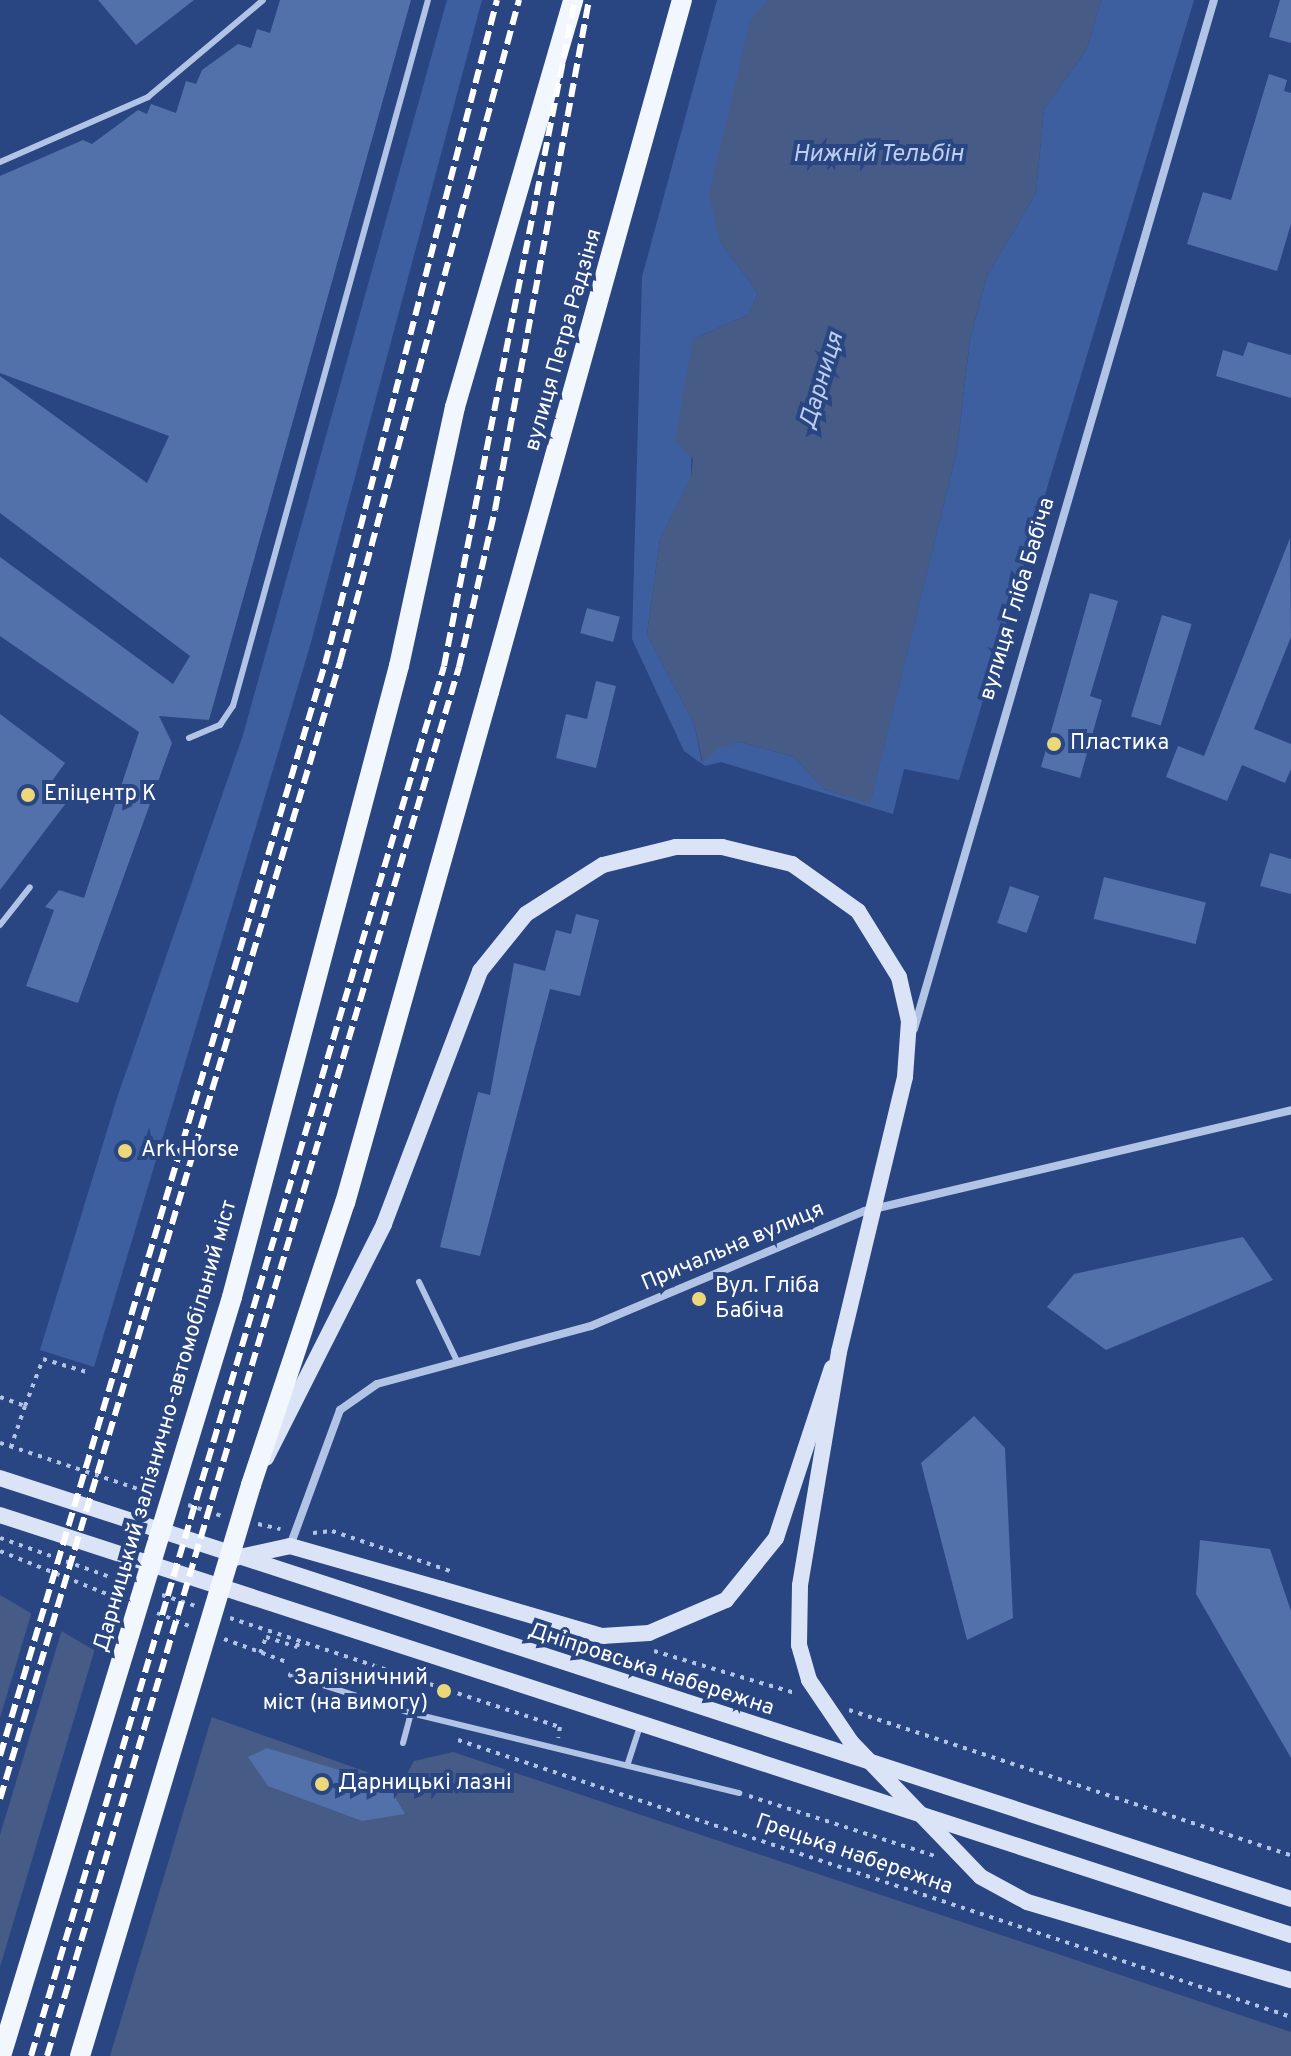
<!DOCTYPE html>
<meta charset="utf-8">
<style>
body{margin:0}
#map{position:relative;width:1291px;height:2056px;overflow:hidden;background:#294682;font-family:Overpass,sans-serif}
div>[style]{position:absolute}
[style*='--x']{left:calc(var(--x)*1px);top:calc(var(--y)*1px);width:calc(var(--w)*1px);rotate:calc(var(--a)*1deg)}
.green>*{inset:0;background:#3e5f9f}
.water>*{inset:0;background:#475b87}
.pier>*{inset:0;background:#294682}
.building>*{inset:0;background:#5270aa;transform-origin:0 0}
.path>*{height:4px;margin-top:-2px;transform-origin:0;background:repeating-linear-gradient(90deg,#b2c4e6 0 4px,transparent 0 10px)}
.service>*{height:6px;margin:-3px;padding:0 3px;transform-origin:3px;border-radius:3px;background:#b2c4e6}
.minor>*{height:8px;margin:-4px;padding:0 4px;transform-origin:4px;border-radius:4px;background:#b2c4e6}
.secondary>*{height:16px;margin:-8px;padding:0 8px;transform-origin:8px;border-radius:8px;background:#dbe4f6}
.primary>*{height:20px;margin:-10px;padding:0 10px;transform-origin:10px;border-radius:10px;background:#f2f6fd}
.rail>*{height:6px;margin-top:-3px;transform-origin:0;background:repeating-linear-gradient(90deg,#fff 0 14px,transparent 0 20px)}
.secondary-bridge>*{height:16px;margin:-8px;padding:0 8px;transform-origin:8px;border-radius:8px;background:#dbe4f6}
.primary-bridge>*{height:20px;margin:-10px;padding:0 10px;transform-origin:10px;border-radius:10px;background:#f2f6fd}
.dots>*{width:22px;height:22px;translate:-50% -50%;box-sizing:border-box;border:4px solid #294682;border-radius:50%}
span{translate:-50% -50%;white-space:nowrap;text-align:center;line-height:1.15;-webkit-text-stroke:8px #294682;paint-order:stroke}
.street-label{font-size:22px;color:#fff}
.poi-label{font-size:22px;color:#fff}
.left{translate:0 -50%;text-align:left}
.right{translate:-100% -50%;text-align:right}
.water-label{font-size:24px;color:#bdceee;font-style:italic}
</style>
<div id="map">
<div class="green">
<div style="clip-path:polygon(447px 0,482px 0,310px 646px,94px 1367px,40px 1350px,117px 1098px,243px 735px)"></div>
<div style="clip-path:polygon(717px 0,797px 0,720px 241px,758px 293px,748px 315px,693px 339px,691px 478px,660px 539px,647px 634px,694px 724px,702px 762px,718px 747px,740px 742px,794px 757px,824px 789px,870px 803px,957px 451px,970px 339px,987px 276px,1036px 193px,1044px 109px,1087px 49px,1101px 0,1194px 0,959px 780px,904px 769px,893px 814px,721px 762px,705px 766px,684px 751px,632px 639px,642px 277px)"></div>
</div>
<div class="water">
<div style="clip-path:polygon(768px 0,1101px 0,1087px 49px,1044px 109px,1036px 193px,987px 276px,970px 339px,957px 451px,870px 804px,824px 789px,794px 757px,740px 742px,718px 748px,703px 763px,694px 724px,647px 634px,660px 539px,691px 477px,693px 459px,675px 442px,693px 339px,748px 315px,758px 293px,720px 241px,709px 195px,750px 21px)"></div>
<div style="clip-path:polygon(0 1595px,203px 1714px,401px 1784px,414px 1761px,453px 1752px,1291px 2032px,1291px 2056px,0 2056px)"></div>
</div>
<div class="pier">
<div style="clip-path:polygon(33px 1608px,64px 1623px,0 1835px,0 1718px)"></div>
<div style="clip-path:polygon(97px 1642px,213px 1713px,110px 2056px,0 2056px,0 1967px)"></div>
</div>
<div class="building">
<div style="clip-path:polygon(98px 0,194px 0,136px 45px)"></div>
<div style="clip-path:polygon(280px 0,411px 0,209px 720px,159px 716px,172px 743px,78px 1003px,26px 986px,54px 910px,45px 907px,59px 890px,84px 898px,139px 732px,0 636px,0 557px,173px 684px,190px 656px,0 513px,0 376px,147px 483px,169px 436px,0 373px,0 176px,83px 140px,92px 144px,138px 110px,147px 114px,151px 104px,176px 113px,186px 81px,196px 84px,202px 70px,238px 44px,251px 48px,257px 29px,270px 33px)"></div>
<div style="clip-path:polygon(1280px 0,1291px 0,1291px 43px,1269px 37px)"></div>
<div style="clip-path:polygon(1269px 74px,1287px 80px,1284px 91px,1291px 93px,1291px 224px,1277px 271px,1187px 244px,1203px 192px,1231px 200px)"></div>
<div style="clip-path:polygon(1248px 342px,1291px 355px,1291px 398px,1216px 376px,1223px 350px,1243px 356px)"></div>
<div style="clip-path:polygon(1290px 538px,1291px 637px,1254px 729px,1291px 744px,1291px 769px,1285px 783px,1242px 765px,1227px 801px,1166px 777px,1178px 746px,1204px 756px)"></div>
<div style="clip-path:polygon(1090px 593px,1118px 601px,1090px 696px,1102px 700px,1080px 778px,1041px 767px)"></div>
<div style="left:587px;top:608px;width:34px;height:26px;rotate:15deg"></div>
<div style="left:1162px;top:615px;width:31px;height:106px;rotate:17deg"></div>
<div style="clip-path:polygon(596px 681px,616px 686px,596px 768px,556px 758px,566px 714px,587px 719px)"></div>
<div style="clip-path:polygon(0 714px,65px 763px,47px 788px,66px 803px,0 890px)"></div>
<div style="clip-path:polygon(1270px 853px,1291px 859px,1291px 894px,1260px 886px)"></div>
<div style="left:1104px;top:877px;width:105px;height:43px;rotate:14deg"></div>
<div style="left:1010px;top:886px;width:31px;height:39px;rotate:19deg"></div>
<div style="clip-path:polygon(576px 914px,599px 920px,580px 996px,550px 989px,480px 1256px,440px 1247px,478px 1092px,490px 1095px,514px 963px,545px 971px,556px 930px,571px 934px)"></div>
<div style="clip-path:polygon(1243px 1237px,1273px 1280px,1106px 1350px,1047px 1307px,1074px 1274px)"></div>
<div style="clip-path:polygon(974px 1416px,1005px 1448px,1013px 1618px,967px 1640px,921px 1463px)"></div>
<div style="clip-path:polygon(1200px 1540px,1270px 1549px,1291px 1611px,1291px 1758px,1196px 1594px)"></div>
<div style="clip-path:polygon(267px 1748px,375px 1781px,392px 1792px,405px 1814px,362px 1821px,268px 1786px,248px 1757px)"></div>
</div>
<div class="path">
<div style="--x:0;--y:1397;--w:27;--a:20"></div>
<div style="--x:25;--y:1406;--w:43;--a:108.9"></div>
<div style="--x:25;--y:1406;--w:50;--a:-69"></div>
<div style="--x:43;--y:1359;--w:49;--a:16.6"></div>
<div style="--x:0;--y:1443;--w:161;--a:18.4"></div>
<div style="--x:188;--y:1505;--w:36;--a:18"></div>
<div style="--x:258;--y:1524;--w:23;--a:13"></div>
<div style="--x:313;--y:1533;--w:19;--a:-6"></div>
<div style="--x:332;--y:1531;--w:125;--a:18.7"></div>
<div style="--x:0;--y:1538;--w:135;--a:19.5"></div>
<div style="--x:0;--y:1551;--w:131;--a:21.9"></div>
<div style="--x:162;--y:1595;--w:35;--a:18"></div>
<div style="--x:157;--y:1613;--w:35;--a:22"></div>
<div style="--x:230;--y:1618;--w:348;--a:18.3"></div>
<div style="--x:560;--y:1727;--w:11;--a:100"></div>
<div style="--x:224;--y:1639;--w:67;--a:20.1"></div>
<div style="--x:654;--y:1651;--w:147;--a:16.6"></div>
<div style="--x:260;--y:1653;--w:17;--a:-69"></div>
<div style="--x:266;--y:1637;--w:33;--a:18"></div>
<div style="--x:297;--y:1647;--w:6;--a:-72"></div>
<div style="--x:849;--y:1710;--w:465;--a:18.2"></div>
<div style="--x:458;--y:1740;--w:878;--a:18.39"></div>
<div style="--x:749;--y:1796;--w:195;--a:17.9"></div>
</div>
<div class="service">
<div style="--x:0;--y:162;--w:162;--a:-23.7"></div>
<div style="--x:148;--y:97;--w:150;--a:-40.1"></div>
<div style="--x:189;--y:738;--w:34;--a:-23"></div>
<div style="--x:220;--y:725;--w:23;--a:-56"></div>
<div style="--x:233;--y:706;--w:732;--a:-74.56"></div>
<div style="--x:0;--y:925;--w:48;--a:-51.7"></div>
<div style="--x:419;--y:1282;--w:88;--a:64.3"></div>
<div style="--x:291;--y:1675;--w:126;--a:17.6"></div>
<div style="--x:411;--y:1713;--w:338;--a:13.7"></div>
<div style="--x:403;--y:1743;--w:31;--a:-75"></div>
<div style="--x:628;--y:1763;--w:38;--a:-72"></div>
</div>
<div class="minor">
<div style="--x:914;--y:1029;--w:1072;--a:-73.75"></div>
<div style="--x:290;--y:1546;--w:145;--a:-69.8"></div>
<div style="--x:340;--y:1410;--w:45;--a:-35.1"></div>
<div style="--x:377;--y:1384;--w:222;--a:-15.2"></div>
<div style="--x:591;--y:1326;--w:297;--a:-22.8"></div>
<div style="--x:865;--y:1211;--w:438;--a:-13.3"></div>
</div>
<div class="secondary">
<div style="--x:0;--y:1478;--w:1358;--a:18.06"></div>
<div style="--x:0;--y:1515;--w:1358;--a:18.02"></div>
<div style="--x:235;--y:1558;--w:56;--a:-12.3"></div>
<div style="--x:290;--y:1546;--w:157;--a:15.9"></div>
</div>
<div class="primary">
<div style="--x:399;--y:666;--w:265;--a:-77.8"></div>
<div style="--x:455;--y:407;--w:424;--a:-73.8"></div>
<div style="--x:489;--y:692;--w:718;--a:-74.42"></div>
</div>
<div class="rail">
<div style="--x:0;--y:1756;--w:1139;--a:-73.43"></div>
<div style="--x:325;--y:664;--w:686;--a:-75.48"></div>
<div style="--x:0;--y:1799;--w:1187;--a:-73.35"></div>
<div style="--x:340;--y:662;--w:686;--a:-74.87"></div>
<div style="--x:31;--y:2056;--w:1450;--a:-73.45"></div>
<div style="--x:444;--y:666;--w:679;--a:-78.87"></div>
<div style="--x:47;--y:2056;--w:1449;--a:-73.48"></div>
<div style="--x:459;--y:667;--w:161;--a:-77.1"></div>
<div style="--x:495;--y:510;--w:519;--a:-79.56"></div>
</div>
<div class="secondary-bridge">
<div style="--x:266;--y:1458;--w:262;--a:-63.2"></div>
<div style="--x:384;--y:1224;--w:271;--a:-69.2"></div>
<div style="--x:480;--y:971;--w:73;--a:-51.1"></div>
<div style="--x:526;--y:914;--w:91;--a:-32.5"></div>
<div style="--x:603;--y:865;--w:75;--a:-13.9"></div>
<div style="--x:676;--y:847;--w:46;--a:0"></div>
<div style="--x:722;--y:847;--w:72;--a:13.7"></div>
<div style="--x:792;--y:864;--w:81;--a:35.5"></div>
<div style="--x:858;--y:911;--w:78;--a:58.2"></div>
<div style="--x:899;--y:977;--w:45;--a:77.2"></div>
<div style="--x:909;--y:1021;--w:56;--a:94.1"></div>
<div style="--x:905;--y:1077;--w:283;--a:103.5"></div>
<div style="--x:839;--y:1352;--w:237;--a:99.5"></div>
<div style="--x:800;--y:1586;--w:59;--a:91"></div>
<div style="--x:799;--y:1645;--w:36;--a:74"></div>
<div style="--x:809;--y:1680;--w:75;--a:55.9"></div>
<div style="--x:851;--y:1742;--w:187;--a:46.1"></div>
<div style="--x:981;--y:1877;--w:52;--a:28.5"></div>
<div style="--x:1027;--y:1902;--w:275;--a:16.5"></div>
<div style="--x:441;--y:1589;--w:168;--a:16.3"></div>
<div style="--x:602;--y:1636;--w:47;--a:-3.7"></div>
<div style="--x:649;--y:1633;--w:84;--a:-23.2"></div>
<div style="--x:726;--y:1600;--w:80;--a:-51.1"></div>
<div style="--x:776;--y:1538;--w:179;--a:-71.8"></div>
</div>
<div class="primary-bridge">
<div style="--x:1;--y:2056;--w:793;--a:-73.07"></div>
<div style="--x:232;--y:1297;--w:653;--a:-75.18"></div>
<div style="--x:80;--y:2056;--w:596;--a:-73.33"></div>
<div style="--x:251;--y:1485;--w:297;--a:-71.6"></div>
<div style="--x:345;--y:1203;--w:531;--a:-74.26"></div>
</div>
<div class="dots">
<div style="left:1054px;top:744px;background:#edd879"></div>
<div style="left:28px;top:795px;background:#edd879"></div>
<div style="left:125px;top:1151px;background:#edd879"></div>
<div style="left:699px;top:1299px;background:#edd879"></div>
<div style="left:444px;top:1691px;background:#edd879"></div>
<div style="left:322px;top:1784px;background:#edd879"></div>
</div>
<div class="street-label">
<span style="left:564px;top:340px;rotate:-74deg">вулиця Петра Радзіня</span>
<span style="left:1018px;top:599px;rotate:-73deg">вулиця Гліба Бабіча</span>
<span style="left:733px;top:1247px;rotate:-23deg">Причальна вулиця</span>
<span style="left:166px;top:1426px;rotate:-74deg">Дарницький залізнично-автомобільний міст</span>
<span style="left:651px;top:1670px;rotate:18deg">Дніпровська набережна</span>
<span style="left:854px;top:1855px;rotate:19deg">Грецька набережна</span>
</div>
<div class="poi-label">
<span class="left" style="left:1070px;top:744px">Пластика</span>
<span class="left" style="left:44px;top:795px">Епіцентр К</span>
<span class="left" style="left:141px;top:1151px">Ark Horse</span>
<span class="left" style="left:715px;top:1299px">Вул. Гліба<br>Бабіча</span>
<span class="right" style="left:428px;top:1691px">Залізничний<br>міст (на вимогу)</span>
<span class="left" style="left:338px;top:1784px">Дарницькі лазні</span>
</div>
<div class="water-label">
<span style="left:878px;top:156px">Нижній Тельбін</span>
<span style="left:823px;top:381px;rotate:-73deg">Дарниця</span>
</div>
</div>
